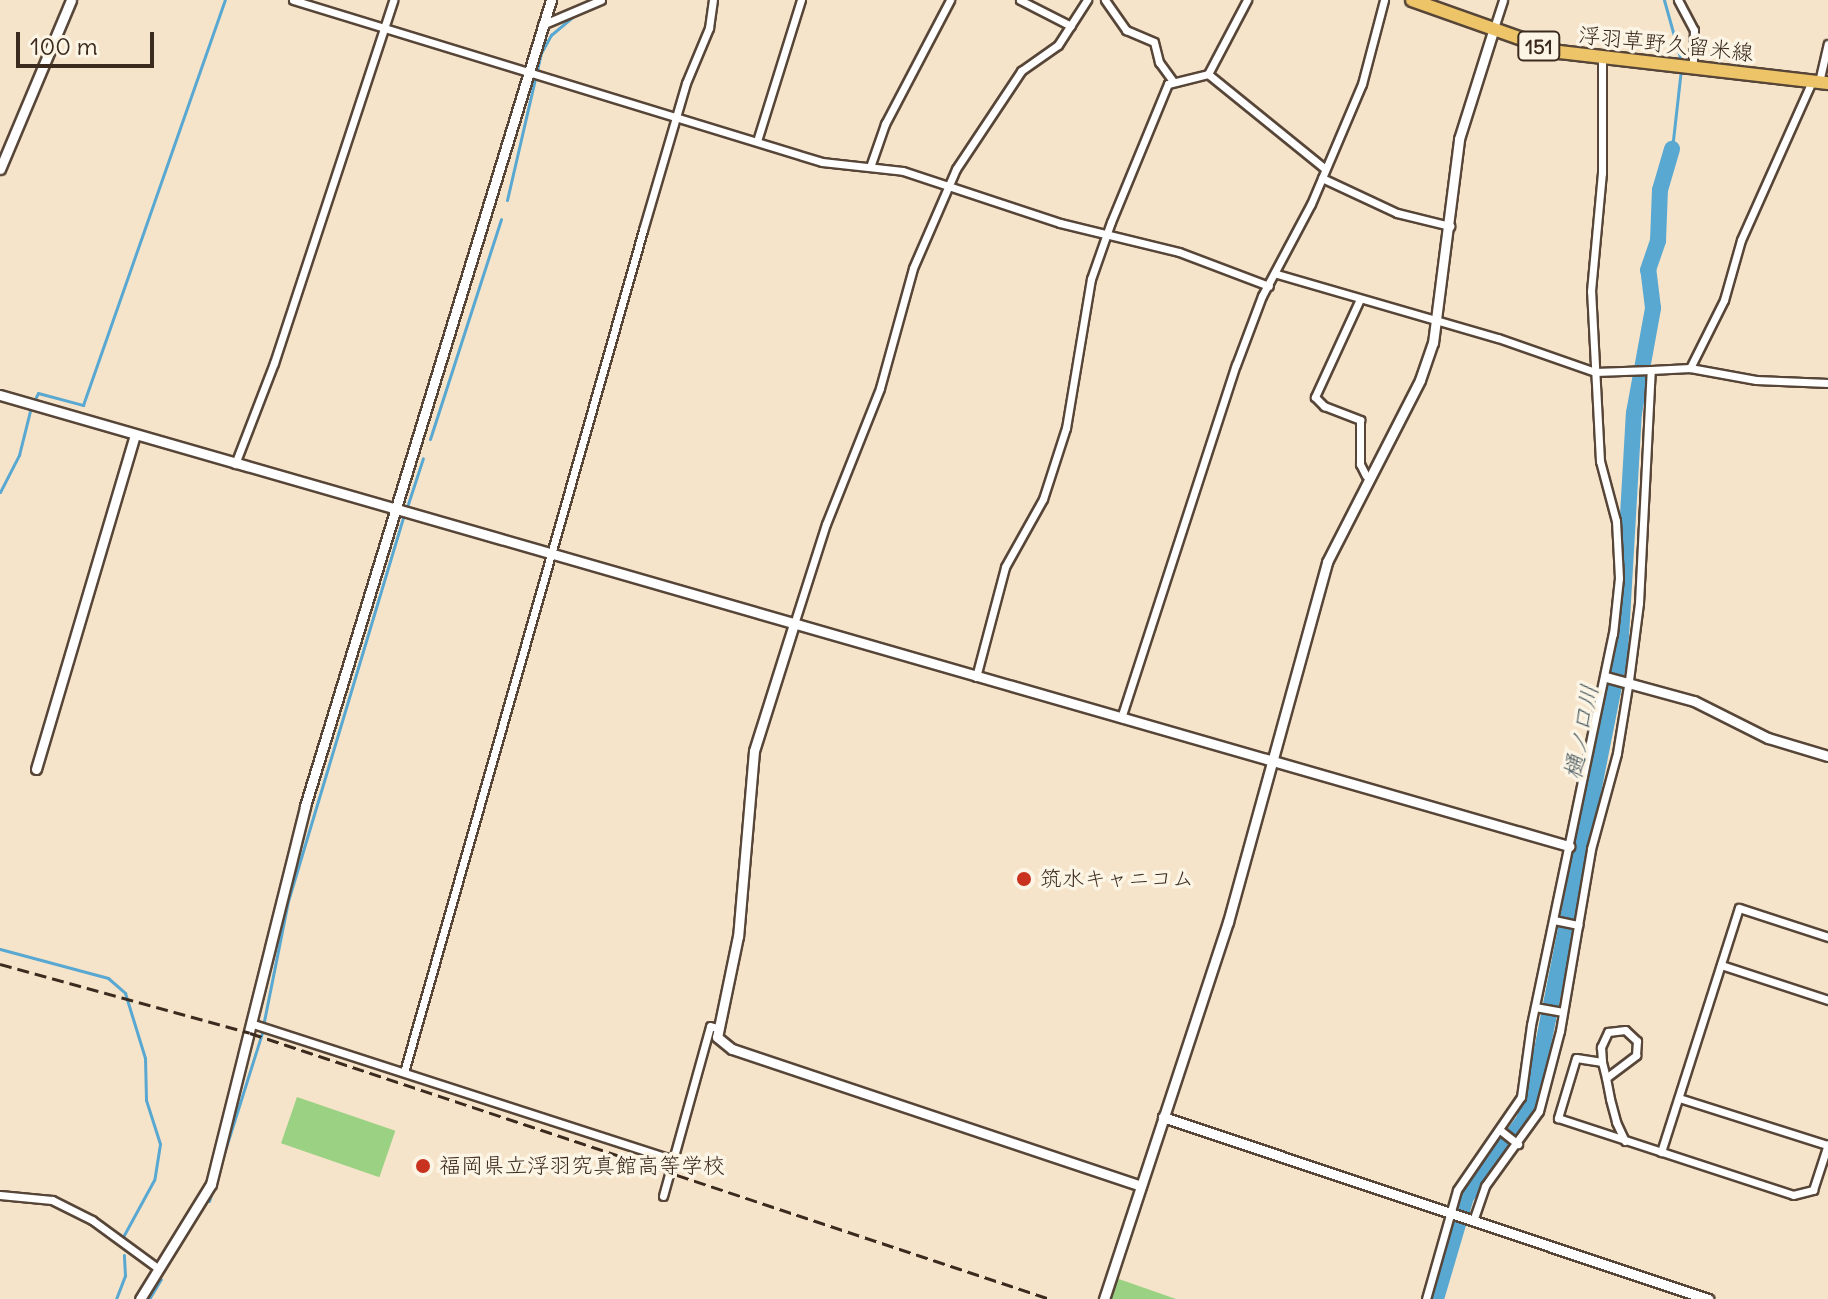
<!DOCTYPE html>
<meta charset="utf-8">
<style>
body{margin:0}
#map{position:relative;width:1828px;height:1299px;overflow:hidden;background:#f6e4ca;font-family:Delius,"Klee One",sans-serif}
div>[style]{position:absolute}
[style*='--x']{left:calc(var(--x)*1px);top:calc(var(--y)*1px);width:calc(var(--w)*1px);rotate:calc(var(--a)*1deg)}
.green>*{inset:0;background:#9bd183;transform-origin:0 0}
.stream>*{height:3px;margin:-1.5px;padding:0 1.5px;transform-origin:1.5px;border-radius:1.5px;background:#58a8d2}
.river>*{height:16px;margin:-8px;padding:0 8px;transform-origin:8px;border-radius:8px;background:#58a8d2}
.roads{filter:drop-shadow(2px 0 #574638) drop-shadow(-2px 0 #574638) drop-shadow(0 2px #574638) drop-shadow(0 -2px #574638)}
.minor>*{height:7px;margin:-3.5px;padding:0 3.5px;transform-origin:3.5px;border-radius:3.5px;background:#fff}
.tertiary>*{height:9px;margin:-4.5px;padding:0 4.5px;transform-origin:4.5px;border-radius:4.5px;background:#fff}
.primary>*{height:12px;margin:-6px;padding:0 6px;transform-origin:6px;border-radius:6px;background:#eec469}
.rail>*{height:3px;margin-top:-1.5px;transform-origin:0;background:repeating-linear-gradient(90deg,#3b2a1e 0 12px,transparent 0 18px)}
.dots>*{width:22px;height:22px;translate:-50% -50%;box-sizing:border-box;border:4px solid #fcf5e5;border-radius:50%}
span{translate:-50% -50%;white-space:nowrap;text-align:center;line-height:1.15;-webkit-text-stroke:7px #fcf5e5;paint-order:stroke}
.shield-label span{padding:2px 6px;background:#fcf5e5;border:2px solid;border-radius:6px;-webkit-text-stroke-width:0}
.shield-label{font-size:20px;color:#3b2a1e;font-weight:700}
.street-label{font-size:22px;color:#3b2a1e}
.poi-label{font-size:22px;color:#3b2a1e}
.left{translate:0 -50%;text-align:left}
.water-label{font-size:24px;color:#45565d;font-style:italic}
.scale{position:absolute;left:16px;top:32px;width:138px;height:36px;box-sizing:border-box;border:4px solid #3b2a1e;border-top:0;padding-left:10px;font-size:24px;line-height:28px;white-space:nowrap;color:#3b2a1e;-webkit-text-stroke:6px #fcf5e5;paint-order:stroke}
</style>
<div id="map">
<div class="green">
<div style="left:297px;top:1097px;width:104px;height:49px;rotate:19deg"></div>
<div style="clip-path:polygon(1116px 1278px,1176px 1299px,1108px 1299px)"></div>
</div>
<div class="stream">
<div style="--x:1664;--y:0;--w:63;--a:74.4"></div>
<div style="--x:1672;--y:149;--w:81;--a:-83.6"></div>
<div style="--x:507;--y:200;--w:151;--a:-77"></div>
<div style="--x:541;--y:53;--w:21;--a:-61"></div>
<div style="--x:551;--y:35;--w:34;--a:-40"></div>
<div style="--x:36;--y:397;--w:4;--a:-63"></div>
<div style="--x:38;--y:393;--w:47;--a:14.9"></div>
<div style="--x:83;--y:405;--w:429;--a:-70.7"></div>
<div style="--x:430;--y:439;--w:231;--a:-72.1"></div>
<div style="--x:0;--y:492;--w:42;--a:-62.8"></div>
<div style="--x:19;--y:455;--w:45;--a:-76"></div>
<div style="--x:408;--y:504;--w:48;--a:-71.9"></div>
<div style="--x:0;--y:949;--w:112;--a:15"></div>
<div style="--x:108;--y:978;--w:23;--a:41"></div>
<div style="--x:125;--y:993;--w:68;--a:72.9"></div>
<div style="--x:145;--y:1058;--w:42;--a:88.6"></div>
<div style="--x:146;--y:1100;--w:46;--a:72.3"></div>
<div style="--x:160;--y:1144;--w:36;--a:99"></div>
<div style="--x:154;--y:1180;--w:63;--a:118.6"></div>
<div style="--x:264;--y:1021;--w:122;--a:-78.7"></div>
<div style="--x:288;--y:901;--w:400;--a:-73.3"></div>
<div style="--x:209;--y:1201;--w:176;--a:-72.5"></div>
<div style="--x:116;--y:1299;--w:25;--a:-69"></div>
<div style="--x:125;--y:1276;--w:21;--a:-93"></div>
<div style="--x:149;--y:1299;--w:23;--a:-59"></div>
</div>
<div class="river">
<div style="--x:1436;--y:1299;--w:106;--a:-73.6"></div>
<div style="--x:1466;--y:1197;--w:96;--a:-53"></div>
<div style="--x:1524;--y:1120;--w:47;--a:-73.9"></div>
<div style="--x:1537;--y:1075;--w:429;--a:-78.8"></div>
<div style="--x:1620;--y:654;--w:241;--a:-86.7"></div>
<div style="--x:1634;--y:413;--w:107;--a:-79.7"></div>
<div style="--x:1653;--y:308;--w:38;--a:-97"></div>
<div style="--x:1648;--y:270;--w:31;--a:-71"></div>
<div style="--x:1658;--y:241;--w:51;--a:-87.8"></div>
<div style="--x:1660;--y:190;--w:43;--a:-73.7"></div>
</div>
<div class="roads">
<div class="minor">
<div style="--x:293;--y:0;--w:553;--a:17.03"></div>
<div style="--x:822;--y:162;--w:81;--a:6.3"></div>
<div style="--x:903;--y:171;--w:165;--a:18.3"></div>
<div style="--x:1060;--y:223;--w:122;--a:13.7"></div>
<div style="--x:1179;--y:252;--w:96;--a:20.7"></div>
<div style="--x:1020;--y:0;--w:57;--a:27"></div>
<div style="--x:1105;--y:0;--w:37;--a:55"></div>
<div style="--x:1126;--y:30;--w:30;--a:23"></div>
<div style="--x:1154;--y:42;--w:21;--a:76"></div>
<div style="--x:1159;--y:62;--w:22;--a:54"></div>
<div style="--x:1678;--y:0;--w:34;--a:62"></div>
<div style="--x:1694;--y:30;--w:36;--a:92"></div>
<div style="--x:542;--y:25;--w:64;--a:-23"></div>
<div style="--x:1494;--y:28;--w:29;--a:-72"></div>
<div style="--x:1208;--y:74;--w:149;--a:39"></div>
<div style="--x:1819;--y:82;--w:39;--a:-77"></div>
<div style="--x:757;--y:141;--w:148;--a:-72.7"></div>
<div style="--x:870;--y:167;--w:46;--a:-70.8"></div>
<div style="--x:885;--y:124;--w:140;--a:-62.3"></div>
<div style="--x:1322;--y:178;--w:83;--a:25"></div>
<div style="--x:1397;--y:213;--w:55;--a:13.8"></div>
<div style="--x:1277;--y:274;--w:230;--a:16.2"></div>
<div style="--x:1498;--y:338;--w:103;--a:19.3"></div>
<div style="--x:1595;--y:372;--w:56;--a:-2"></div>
<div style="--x:1360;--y:299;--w:108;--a:114.7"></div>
<div style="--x:1315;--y:397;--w:13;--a:45"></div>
<div style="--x:1324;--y:406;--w:39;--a:21"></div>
<div style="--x:1360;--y:420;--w:44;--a:90"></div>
<div style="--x:1360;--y:464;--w:13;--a:63"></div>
<div style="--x:1690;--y:368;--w:76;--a:-63.4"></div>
<div style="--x:1724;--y:300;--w:62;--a:-74.2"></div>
<div style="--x:1741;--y:240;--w:174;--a:-65.9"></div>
<div style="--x:235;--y:464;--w:108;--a:-68.9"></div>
<div style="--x:274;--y:363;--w:382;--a:-71.8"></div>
<div style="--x:794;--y:624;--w:105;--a:-72.3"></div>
<div style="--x:826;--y:524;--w:146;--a:-68.3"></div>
<div style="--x:880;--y:388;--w:124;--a:-74.6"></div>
<div style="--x:913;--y:268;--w:108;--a:-66.5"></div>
<div style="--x:956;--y:169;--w:118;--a:-56.4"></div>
<div style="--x:1021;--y:71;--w:45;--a:-35.1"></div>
<div style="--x:1058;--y:45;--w:54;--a:-57.2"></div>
<div style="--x:976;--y:677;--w:114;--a:-75.2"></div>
<div style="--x:1005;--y:567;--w:78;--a:-60.8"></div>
<div style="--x:1043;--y:499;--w:75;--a:-72.1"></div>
<div style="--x:1066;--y:428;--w:151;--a:-80.5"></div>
<div style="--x:1091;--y:279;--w:60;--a:-70.7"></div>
<div style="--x:1111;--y:222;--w:149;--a:-67.6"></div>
<div style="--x:1168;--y:84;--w:41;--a:-14"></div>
<div style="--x:1208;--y:74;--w:84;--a:-62.2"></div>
<div style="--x:1121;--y:718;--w:371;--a:-72"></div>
<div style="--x:1236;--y:365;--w:74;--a:-69.4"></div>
<div style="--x:1262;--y:296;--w:104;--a:-62"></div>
<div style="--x:1311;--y:204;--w:130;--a:-67"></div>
<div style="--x:1362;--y:84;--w:87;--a:-75.3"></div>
<div style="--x:1554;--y:920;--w:25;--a:12"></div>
<div style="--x:1721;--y:965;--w:113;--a:18.1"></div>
<div style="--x:1535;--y:1007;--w:27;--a:10"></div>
<div style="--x:253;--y:1024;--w:440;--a:17.9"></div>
<div style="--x:1602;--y:1062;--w:26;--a:-171"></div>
<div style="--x:1576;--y:1058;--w:63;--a:106.7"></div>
<div style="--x:1558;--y:1118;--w:247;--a:18.1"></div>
<div style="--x:1793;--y:1195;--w:21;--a:-14"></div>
<div style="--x:1813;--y:1190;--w:48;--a:-71.9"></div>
<div style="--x:404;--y:1072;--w:875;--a:-74.15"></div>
<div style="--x:643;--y:230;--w:153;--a:-73.7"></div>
<div style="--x:686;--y:83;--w:60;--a:-67.3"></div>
<div style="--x:709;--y:28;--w:28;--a:-82"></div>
<div style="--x:1606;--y:1078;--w:38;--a:-37"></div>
<div style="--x:1636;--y:1055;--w:14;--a:-86"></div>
<div style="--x:1637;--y:1041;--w:16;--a:-137"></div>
<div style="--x:1625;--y:1030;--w:17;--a:173"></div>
<div style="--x:1608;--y:1032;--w:17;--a:115"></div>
<div style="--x:1601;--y:1047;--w:15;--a:86"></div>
<div style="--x:1602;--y:1062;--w:16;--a:76"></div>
<div style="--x:1606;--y:1078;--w:21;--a:79"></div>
<div style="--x:1610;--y:1099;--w:24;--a:75"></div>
<div style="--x:1616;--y:1122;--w:21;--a:65"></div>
<div style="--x:1679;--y:1098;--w:155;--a:17.6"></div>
<div style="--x:1500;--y:1130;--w:23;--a:38"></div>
<div style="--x:1661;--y:1152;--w:256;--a:-72.3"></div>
<div style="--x:1739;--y:908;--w:94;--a:18"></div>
<div style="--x:0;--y:1195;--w:52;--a:5.5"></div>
<div style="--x:52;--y:1200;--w:45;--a:26.6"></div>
<div style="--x:92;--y:1220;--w:83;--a:36.2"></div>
<div style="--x:663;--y:1196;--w:176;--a:-74.5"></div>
<div style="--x:710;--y:1026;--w:7;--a:16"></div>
<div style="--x:1473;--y:1221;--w:37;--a:-71"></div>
<div style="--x:1485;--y:1186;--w:92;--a:-54.2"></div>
<div style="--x:1539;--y:1111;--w:83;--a:-75.3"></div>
<div style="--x:1560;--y:1031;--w:185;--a:-80.3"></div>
<div style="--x:1591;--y:849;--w:99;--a:-74.8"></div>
<div style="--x:1617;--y:753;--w:74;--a:-80.7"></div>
<div style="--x:1629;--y:680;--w:78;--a:-82.6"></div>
<div style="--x:1639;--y:603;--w:233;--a:-87.1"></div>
<div style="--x:1651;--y:370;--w:39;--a:-3"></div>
<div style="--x:1690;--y:368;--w:67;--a:10.3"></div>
<div style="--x:1756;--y:380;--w:72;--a:2.4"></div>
<div style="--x:1426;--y:1299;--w:113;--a:-74.1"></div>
<div style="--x:1457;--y:1190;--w:113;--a:-55.5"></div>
<div style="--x:1521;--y:1097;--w:73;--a:-82.1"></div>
<div style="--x:1531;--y:1025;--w:400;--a:-78.2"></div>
<div style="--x:1613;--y:634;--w:56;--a:-83.9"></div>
<div style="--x:1619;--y:578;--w:57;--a:-93"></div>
<div style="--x:1616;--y:521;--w:62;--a:-104.9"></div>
<div style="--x:1600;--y:461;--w:170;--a:-93"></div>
<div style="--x:1591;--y:291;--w:119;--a:-84.7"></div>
<div style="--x:1602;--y:173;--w:114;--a:-90"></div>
</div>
<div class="tertiary">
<div style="--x:0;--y:169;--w:183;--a:-67.2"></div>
<div style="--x:0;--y:395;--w:1633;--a:16.04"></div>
<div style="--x:794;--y:624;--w:133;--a:107.5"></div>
<div style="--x:754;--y:751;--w:186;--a:94.9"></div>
<div style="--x:738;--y:936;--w:103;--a:101.7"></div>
<div style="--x:717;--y:1037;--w:19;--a:39"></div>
<div style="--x:732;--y:1049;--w:431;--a:18.5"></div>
<div style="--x:1606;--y:677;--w:91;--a:15.3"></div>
<div style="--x:1694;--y:701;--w:83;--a:26.6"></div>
<div style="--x:1768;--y:738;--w:63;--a:16.7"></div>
<div style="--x:36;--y:769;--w:348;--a:-73.5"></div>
<div style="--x:1163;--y:1117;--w:575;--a:18.47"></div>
<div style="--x:140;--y:1299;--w:135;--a:-58.3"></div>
<div style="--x:211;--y:1184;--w:390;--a:-76"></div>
<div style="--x:305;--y:806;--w:843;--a:-73.03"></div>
<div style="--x:1104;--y:1299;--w:397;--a:-71.8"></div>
<div style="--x:1228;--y:922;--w:373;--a:-74.6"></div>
<div style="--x:1327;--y:562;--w:204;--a:-62.9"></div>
<div style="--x:1420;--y:380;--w:39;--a:-71"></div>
<div style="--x:1433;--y:343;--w:206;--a:-82.7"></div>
<div style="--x:1459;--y:139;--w:116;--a:-72.5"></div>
</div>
<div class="primary">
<div style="--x:1412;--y:0;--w:156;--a:19.5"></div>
<div style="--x:1559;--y:52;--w:271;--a:6.6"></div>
</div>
</div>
<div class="rail">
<div style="--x:0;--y:964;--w:259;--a:15.4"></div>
<div style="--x:250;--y:1033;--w:843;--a:18.39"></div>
</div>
<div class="dots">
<div style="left:1024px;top:879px;background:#c8321e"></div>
<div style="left:423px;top:1166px;background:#c8321e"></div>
</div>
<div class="shield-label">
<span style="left:1539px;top:46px">151</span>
</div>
<div class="street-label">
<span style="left:1666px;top:44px;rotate:6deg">浮羽草野久留米線</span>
</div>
<div class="poi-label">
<span class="left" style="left:1040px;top:879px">筑水キャニコム</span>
<span class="left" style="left:439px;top:1166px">福岡県立浮羽究真館高等学校</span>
</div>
<div class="water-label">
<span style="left:1581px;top:732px;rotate:-79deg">樋ノ口川</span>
</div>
<div class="scale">100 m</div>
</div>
